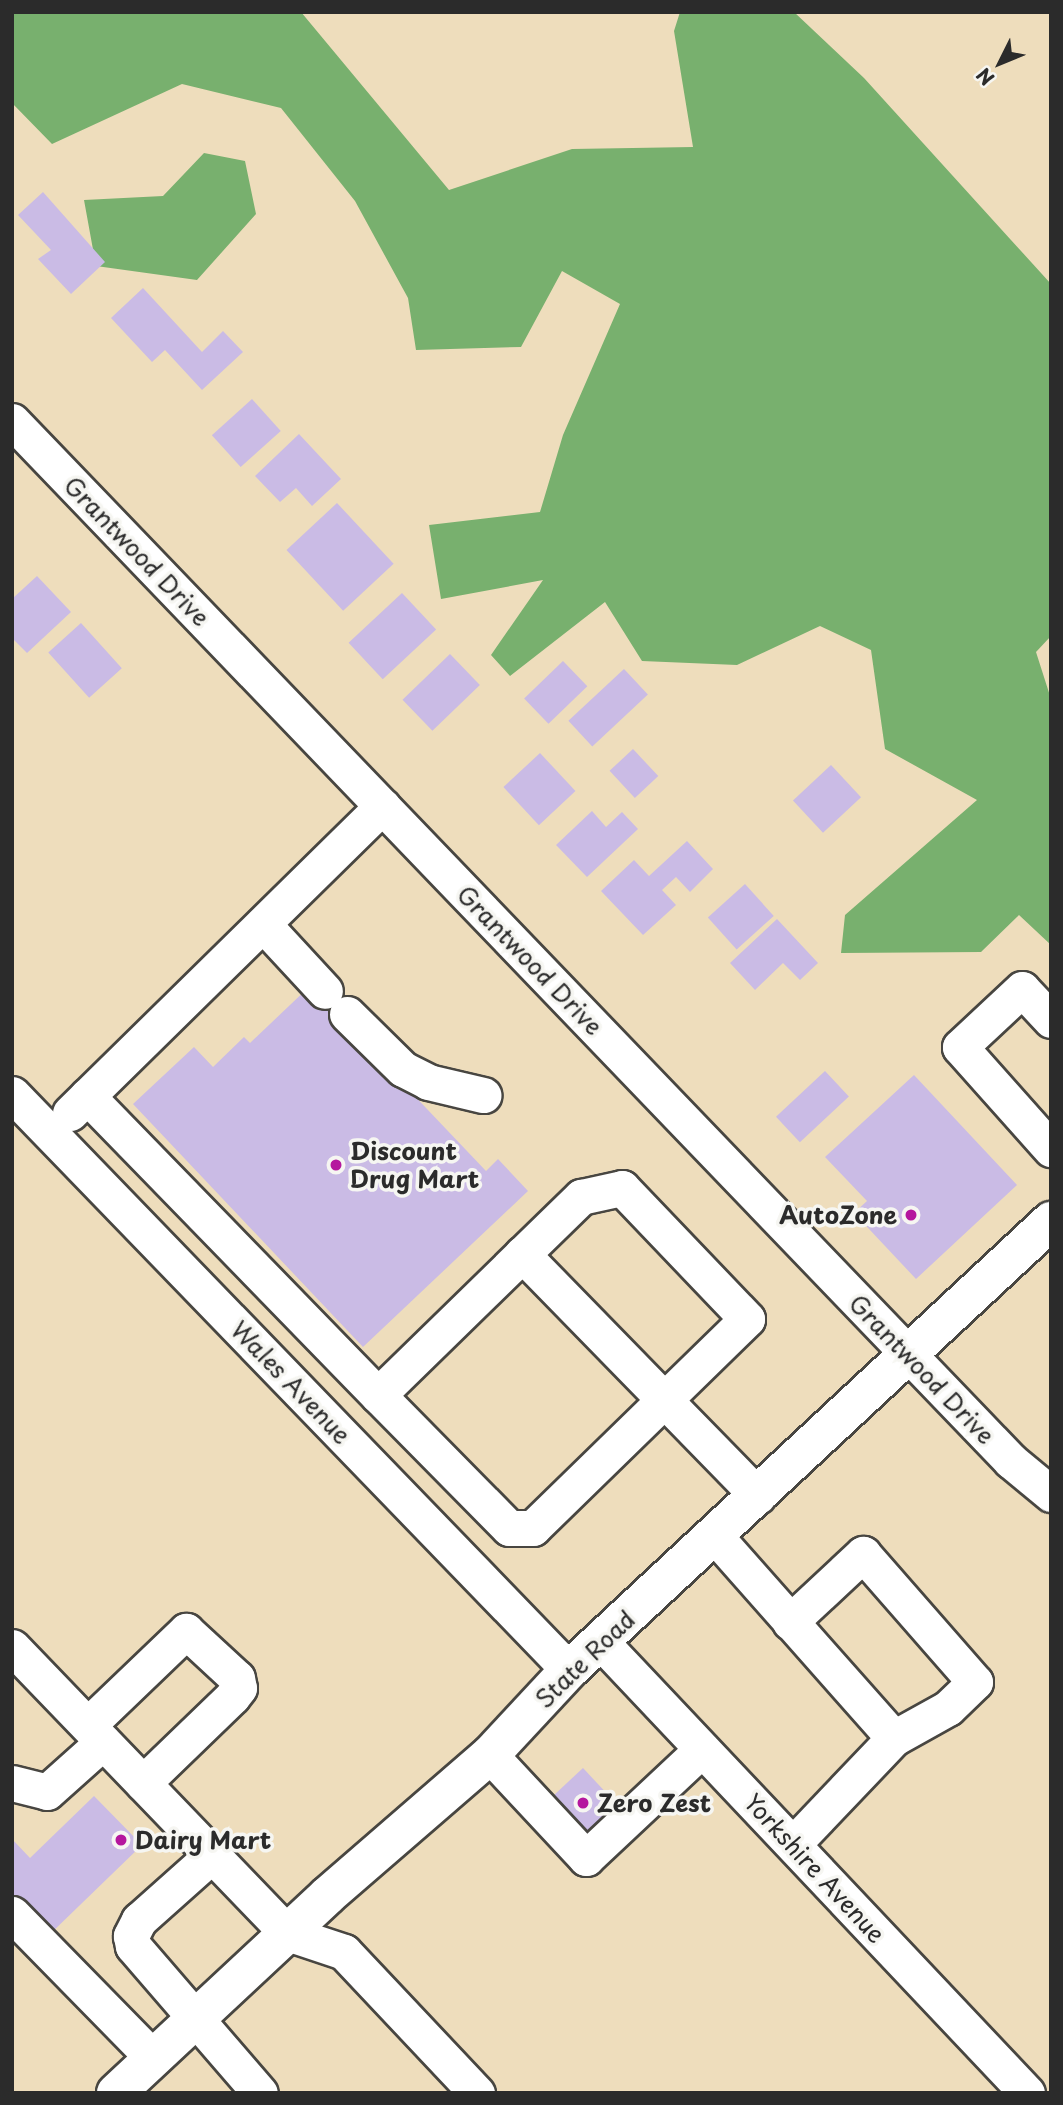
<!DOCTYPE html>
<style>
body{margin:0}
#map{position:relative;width:1063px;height:2105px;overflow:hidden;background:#eeddbc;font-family:"Playpen Sans",sans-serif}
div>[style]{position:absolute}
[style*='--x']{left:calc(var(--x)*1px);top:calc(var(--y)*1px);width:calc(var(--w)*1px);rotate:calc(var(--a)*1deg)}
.forest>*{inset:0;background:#78b06e}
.building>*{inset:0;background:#cabbe5;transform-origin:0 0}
.roads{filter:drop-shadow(2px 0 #484641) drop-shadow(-2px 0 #484641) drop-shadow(0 2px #484641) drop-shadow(0 -2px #484641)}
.minor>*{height:35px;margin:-17.5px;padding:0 17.5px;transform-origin:17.5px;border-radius:17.5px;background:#fff}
.major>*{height:38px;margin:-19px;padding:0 19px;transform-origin:19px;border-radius:19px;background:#fff}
.dots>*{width:19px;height:19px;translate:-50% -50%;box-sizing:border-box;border:4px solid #f6f6f2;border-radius:50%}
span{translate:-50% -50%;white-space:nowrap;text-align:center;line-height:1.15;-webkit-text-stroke:7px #f6f6f2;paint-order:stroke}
.street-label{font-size:24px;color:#2b2b2b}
.poi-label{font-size:24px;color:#2b2b2b;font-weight:700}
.left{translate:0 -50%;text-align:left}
.right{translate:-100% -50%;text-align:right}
.frame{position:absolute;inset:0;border:14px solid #2b2b2b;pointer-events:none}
.north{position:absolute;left:965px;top:28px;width:70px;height:70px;-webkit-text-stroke:5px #f6f6f2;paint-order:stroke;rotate:227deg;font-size:19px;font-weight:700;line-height:28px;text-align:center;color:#2b2b2b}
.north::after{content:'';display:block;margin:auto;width:24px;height:32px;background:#2b2b2b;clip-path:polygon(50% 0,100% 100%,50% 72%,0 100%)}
</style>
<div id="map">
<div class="forest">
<div style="clip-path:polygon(12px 12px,301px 12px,449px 190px,572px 149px,693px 147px,674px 31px,680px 12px,794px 12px,864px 78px,1051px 284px,1051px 636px,1036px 652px,1051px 699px,1051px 945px,1019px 915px,981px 952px,841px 953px,845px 915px,977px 800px,885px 749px,871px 650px,820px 626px,737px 665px,642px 661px,605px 602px,510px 676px,491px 655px,543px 580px,441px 599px,429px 525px,540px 512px,563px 435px,620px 304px,562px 271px,521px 347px,416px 350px,408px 298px,355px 201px,281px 108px,182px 84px,52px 144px,12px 103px)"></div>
<div style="clip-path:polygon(204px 153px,245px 161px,256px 214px,197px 280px,96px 266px,84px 200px,163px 196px)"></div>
</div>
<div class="building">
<div style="clip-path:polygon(43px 192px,105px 262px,71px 294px,38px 259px,51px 250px,18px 215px)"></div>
<div style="clip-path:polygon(143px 288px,202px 352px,223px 331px,243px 352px,202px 390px,165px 350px,152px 362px,111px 318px)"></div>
<div style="left:252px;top:399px;width:43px;height:54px;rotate:48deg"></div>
<div style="clip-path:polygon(299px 434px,341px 479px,312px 506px,296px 488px,280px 502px,255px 476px)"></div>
<div style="left:337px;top:503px;width:83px;height:69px;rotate:47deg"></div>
<div style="clip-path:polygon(37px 576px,71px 612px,27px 653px,12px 638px,12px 599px)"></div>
<div style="left:402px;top:593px;width:50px;height:73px;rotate:47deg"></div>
<div style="left:81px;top:623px;width:61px;height:44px;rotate:48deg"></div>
<div style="left:450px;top:654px;width:43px;height:66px;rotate:46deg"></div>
<div style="left:563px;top:661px;width:35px;height:54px;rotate:46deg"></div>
<div style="left:624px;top:669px;width:35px;height:76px;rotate:47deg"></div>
<div style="left:633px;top:749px;width:37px;height:32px;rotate:47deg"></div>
<div style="left:540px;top:753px;width:52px;height:50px;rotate:47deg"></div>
<div style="left:831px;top:765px;width:44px;height:52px;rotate:47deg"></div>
<div style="clip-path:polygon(592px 811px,606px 827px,622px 812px,638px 829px,587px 877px,556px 845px)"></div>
<div style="clip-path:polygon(687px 841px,713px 869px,690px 892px,676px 877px,662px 890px,676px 905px,643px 935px,601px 891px,634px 860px,649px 876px)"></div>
<div style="left:745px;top:884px;width:43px;height:50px;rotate:48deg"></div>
<div style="clip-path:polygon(777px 919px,818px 963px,800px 980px,783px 963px,755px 990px,730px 963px)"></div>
<div style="clip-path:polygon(310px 986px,486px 1171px,498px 1159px,528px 1191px,363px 1347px,133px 1104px,194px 1047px,213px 1067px,244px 1037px,250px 1043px)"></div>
<div style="left:825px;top:1071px;width:35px;height:67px;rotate:47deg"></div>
<div style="clip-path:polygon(914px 1075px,1017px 1185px,916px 1279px,854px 1213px,867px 1201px,825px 1157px)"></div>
<div style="left:583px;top:1768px;width:51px;height:49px;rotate:47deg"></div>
<div style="clip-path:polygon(94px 1796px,142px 1845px,48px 1936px,12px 1899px,12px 1839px,30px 1858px)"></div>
</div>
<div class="roads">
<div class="minor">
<div style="--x:12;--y:421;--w:1442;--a:46.15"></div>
<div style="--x:1011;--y:1461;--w:52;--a:39.5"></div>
<div style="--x:263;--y:924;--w:91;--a:47.2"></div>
<div style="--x:347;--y:1014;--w:78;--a:44.5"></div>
<div style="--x:403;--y:1069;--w:28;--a:27"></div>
<div style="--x:428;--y:1082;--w:57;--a:13.3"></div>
<div style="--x:1051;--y:1020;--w:42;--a:-133.1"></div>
<div style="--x:1022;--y:989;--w:85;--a:136.9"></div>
<div style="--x:960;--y:1047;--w:137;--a:48.3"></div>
<div style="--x:12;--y:1094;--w:801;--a:45.96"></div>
<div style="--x:87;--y:1096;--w:417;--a:45.8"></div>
<div style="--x:378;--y:1395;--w:284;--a:-44.3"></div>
<div style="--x:581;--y:1197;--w:42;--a:-12.4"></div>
<div style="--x:622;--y:1188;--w:181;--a:46.3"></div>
<div style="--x:747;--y:1319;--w:299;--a:135.7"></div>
<div style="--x:533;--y:1528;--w:24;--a:180"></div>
<div style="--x:509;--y:1528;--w:187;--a:-134.6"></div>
<div style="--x:70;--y:1113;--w:438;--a:-44.5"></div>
<div style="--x:522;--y:1254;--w:338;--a:45.7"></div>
<div style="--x:715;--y:1536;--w:270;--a:48.5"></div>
<div style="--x:894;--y:1738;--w:146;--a:133.6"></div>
<div style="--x:790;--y:1622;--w:100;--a:-43"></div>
<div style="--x:863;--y:1554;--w:170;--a:48.8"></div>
<div style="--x:975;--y:1682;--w:37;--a:136"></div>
<div style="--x:948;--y:1708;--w:62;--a:150.9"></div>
<div style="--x:602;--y:1643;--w:619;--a:46.64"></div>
<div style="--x:12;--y:1647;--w:397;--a:46.1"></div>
<div style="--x:287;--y:1933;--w:60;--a:18.4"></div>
<div style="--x:344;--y:1952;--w:194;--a:46.7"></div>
<div style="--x:88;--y:1725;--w:136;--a:-43.8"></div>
<div style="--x:186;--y:1631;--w:69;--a:42.7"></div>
<div style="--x:237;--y:1678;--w:10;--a:79"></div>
<div style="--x:239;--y:1688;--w:11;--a:128"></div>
<div style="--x:232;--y:1697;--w:124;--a:136"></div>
<div style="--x:490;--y:1755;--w:141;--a:47"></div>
<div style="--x:586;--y:1858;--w:159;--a:-43.2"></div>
<div style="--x:12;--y:1783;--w:36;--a:14"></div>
<div style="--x:47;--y:1792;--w:75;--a:-41.8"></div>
<div style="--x:212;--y:1855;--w:98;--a:138.3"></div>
<div style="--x:139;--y:1920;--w:18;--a:117"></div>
<div style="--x:131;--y:1936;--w:10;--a:79"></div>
<div style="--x:133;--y:1946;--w:194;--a:49.2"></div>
<div style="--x:12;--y:1914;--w:202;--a:45.6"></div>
</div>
<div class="major">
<div style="--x:116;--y:2093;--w:289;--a:-43"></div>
<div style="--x:327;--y:1896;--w:216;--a:-40.9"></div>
<div style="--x:490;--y:1755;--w:116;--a:-47.1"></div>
<div style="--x:569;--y:1670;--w:659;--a:-42.97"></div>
</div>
</div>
<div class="dots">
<div style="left:336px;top:1165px;background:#b5179e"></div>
<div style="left:911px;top:1215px;background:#b5179e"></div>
<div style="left:583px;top:1803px;background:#b5179e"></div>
<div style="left:121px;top:1840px;background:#b5179e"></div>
</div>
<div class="street-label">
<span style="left:137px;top:551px;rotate:46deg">Grantwood Drive</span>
<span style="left:530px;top:960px;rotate:46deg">Grantwood Drive</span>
<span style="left:922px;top:1369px;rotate:46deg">Grantwood Drive</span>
<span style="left:291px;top:1382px;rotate:46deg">Wales Avenue</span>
<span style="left:585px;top:1659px;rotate:-44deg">State Road</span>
<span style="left:815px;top:1868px;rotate:47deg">Yorkshire Avenue</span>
</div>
<div class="poi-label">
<span class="left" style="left:350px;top:1165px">Discount<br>Drug Mart</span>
<span class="right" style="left:897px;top:1215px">AutoZone</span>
<span class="left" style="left:597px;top:1803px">Zero Zest</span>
<span class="left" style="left:135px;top:1840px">Dairy Mart</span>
</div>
<div class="frame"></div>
<div class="north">N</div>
</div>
